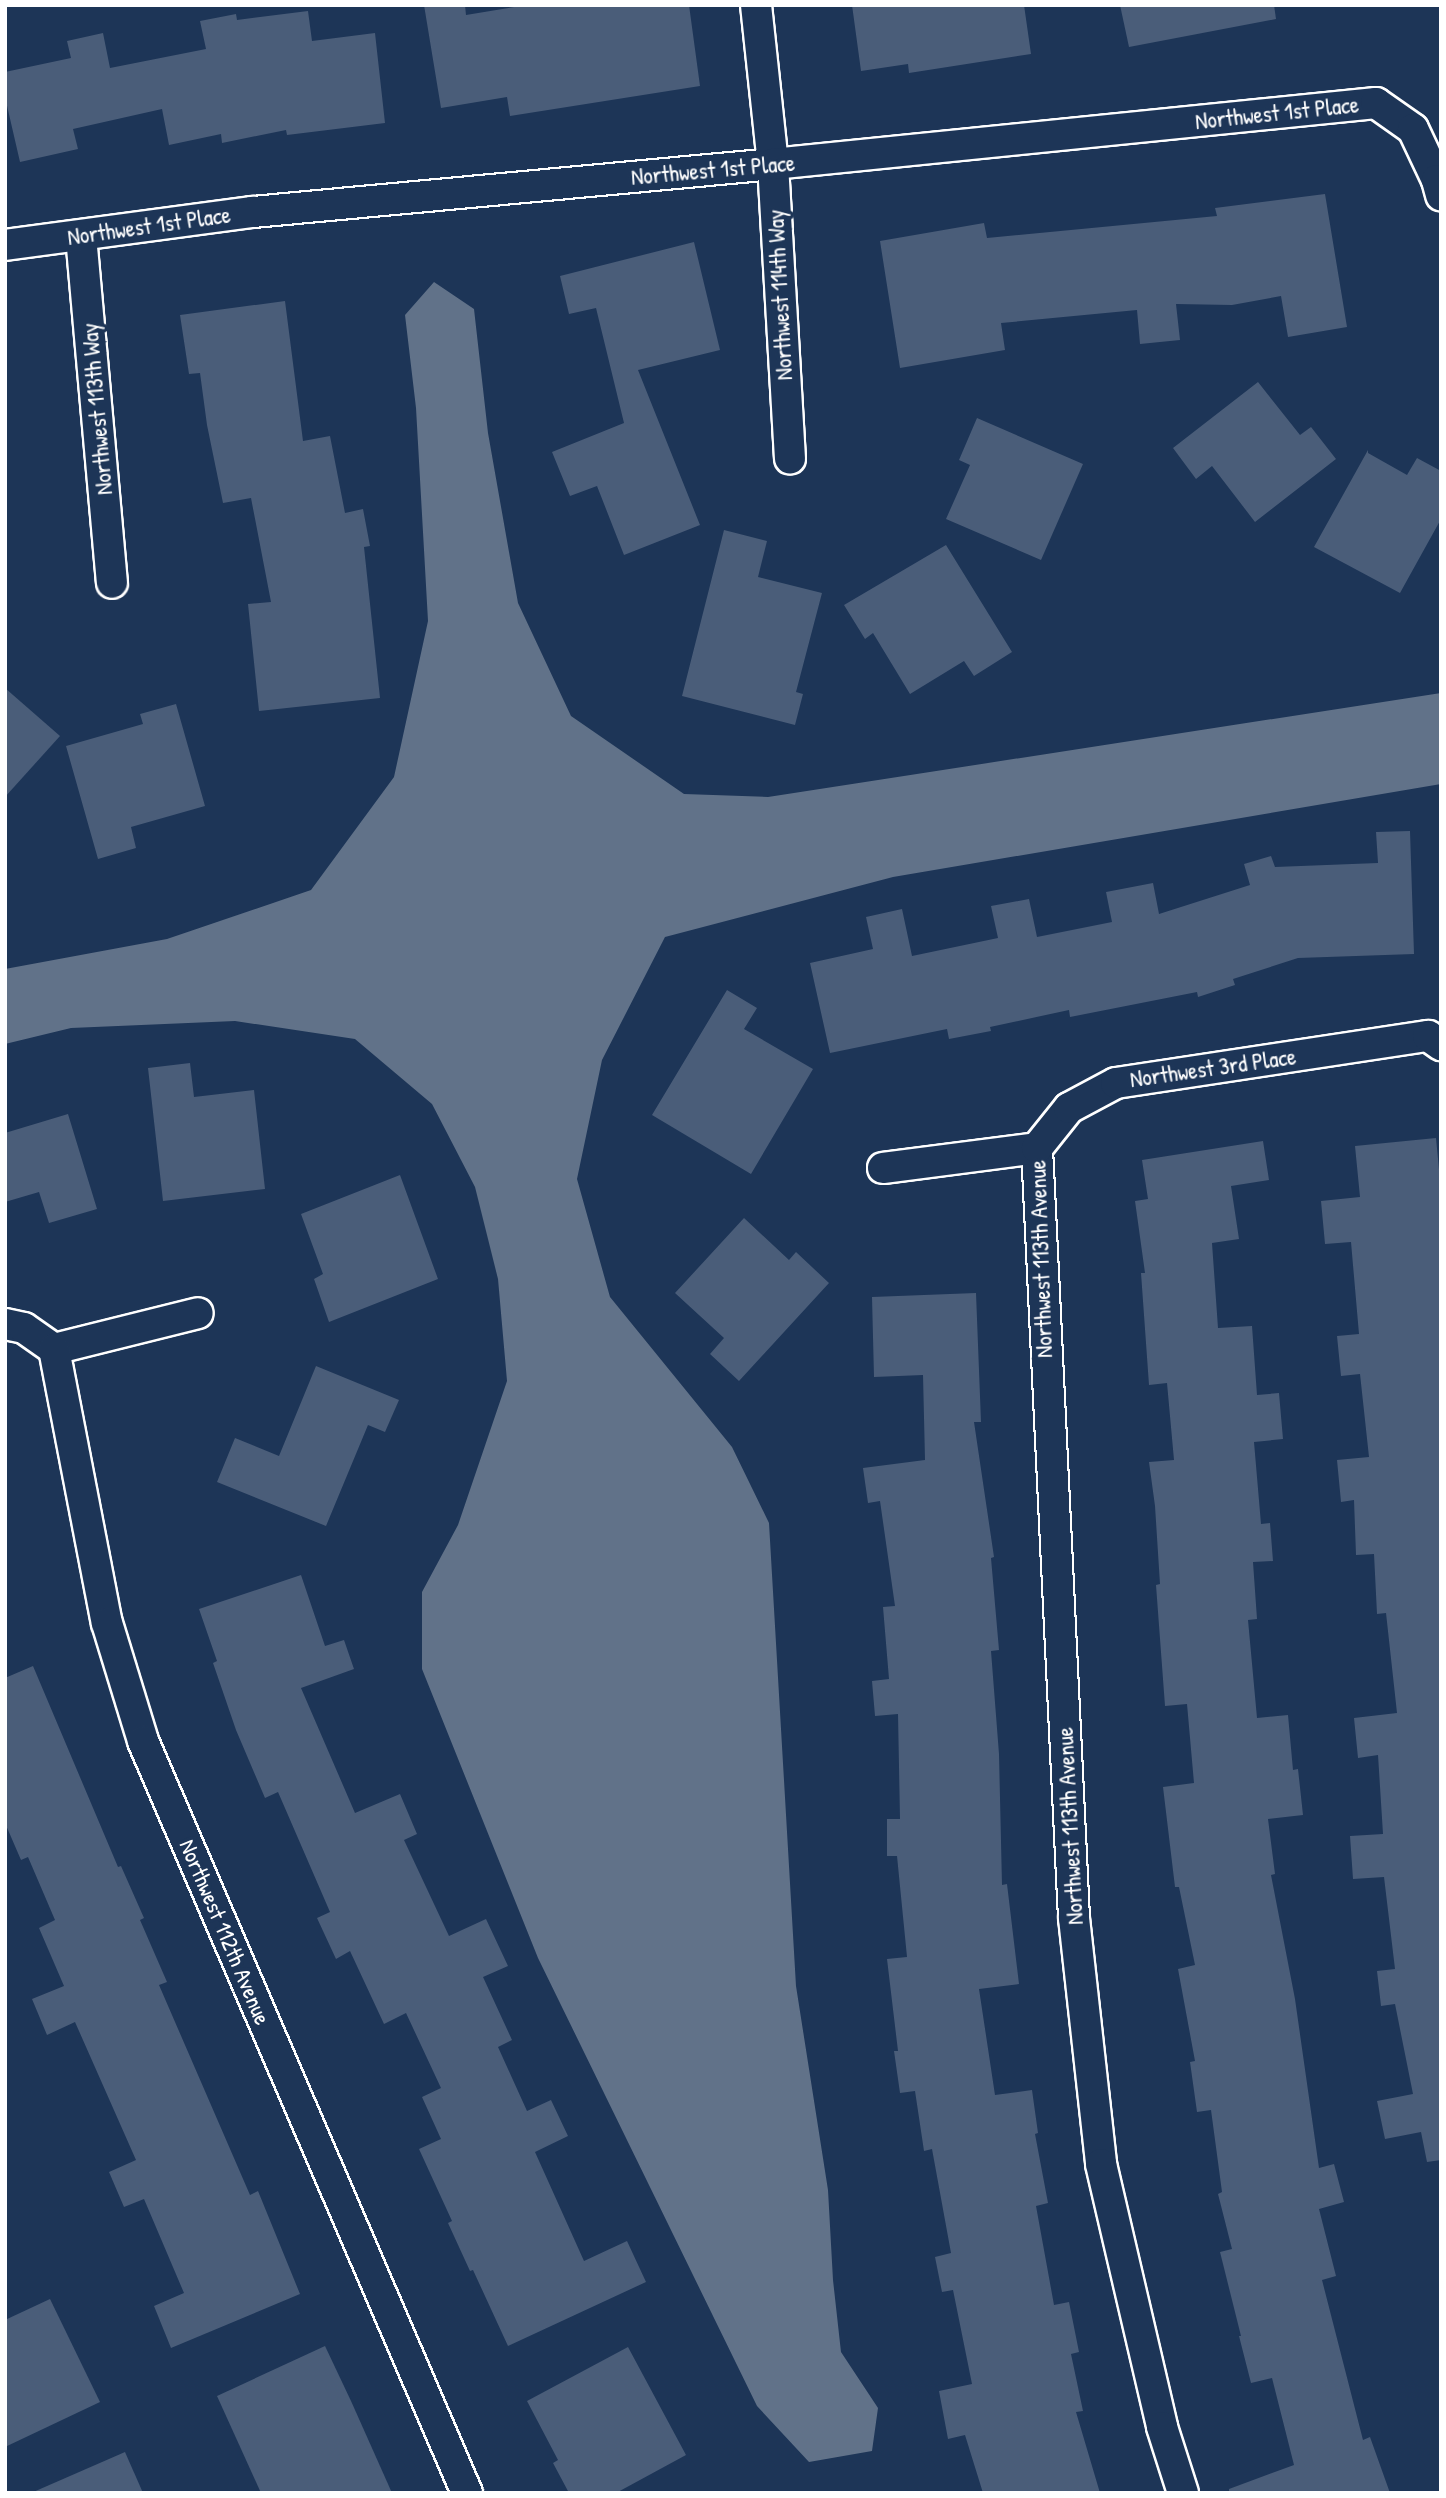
<!DOCTYPE html>
<style>
body{margin:0}
#map{position:relative;width:1446px;height:2498px;overflow:hidden;background:#1d3557;font-family:"Patrick Hand",sans-serif}
div>[style]{position:absolute}
[style*='--x']{left:calc(var(--x)*1px);top:calc(var(--y)*1px);width:calc(var(--w)*1px);rotate:calc(var(--a)*1deg)}
.water>*{inset:0;background:#617289}
.building>*{inset:0;background:#4a5d79}
.roads{filter:drop-shadow(2px 0 #fff) drop-shadow(-2px 0 #fff) drop-shadow(0 2px #fff) drop-shadow(0 -2px #fff)}
.minor>*{height:30px;margin:-15px;padding:0 15px;transform-origin:15px;border-radius:15px;background:#1d3557}
span{translate:-50% -50%;white-space:nowrap;text-align:center;line-height:1.15;-webkit-text-stroke:7px #1d3557;paint-order:stroke}
.street-label{font-size:23px;color:#fff}
.frame{position:absolute;inset:0;border:7px solid #fff;pointer-events:none}
</style>
<div id="map">
<div class="water">
<div style="clip-path:polygon(434px 282px,474px 309px,488px 433px,518px 603px,571px 716px,684px 794px,768px 797px,1441px 693px,1441px 784px,893px 877px,665px 937px,602px 1060px,577px 1179px,610px 1297px,732px 1447px,769px 1523px,796px 1986px,828px 2190px,833px 2280px,841px 2352px,878px 2408px,872px 2451px,809px 2462px,757px 2406px,538px 1958px,422px 1669px,422px 1592px,458px 1525px,507px 1381px,498px 1279px,475px 1187px,432px 1104px,355px 1039px,235px 1021px,71px 1028px,5px 1044px,5px 969px,167px 939px,311px 890px,394px 777px,428px 621px,416px 408px,405px 315px)"></div>
</div>
<div class="building">
<div style="clip-path:polygon(424px 5px,465px 5px,466px 15px,526px 5px,689px 5px,700px 86px,510px 116px,507px 97px,441px 108px)"></div>
<div style="clip-path:polygon(852px 5px,1024px 5px,1031px 54px,909px 73px,908px 64px,861px 71px)"></div>
<div style="clip-path:polygon(1120px 5px,1274px 5px,1276px 19px,1129px 47px)"></div>
<div style="clip-path:polygon(308px 11px,312px 41px,375px 33px,385px 123px,287px 135px,286px 130px,222px 143px,221px 134px,169px 145px,162px 109px,73px 129px,78px 149px,20px 162px,5px 97px,5px 72px,71px 58px,67px 41px,103px 33px,110px 68px,206px 49px,200px 21px,236px 14px,237px 20px)"></div>
<div style="clip-path:polygon(1325px 194px,1347px 327px,1288px 337px,1281px 296px,1232px 305px,1176px 304px,1180px 340px,1140px 344px,1137px 310px,1001px 323px,1005px 350px,900px 368px,880px 241px,984px 223px,987px 238px,1217px 216px,1215px 208px)"></div>
<div style="clip-path:polygon(694px 242px,720px 350px,638px 370px,700px 525px,624px 555px,597px 486px,570px 496px,552px 452px,624px 423px,596px 308px,569px 314px,560px 276px)"></div>
<div style="clip-path:polygon(285px 301px,303px 441px,330px 436px,345px 513px,363px 509px,370px 546px,364px 547px,380px 698px,259px 711px,248px 604px,271px 602px,251px 498px,223px 503px,207px 425px,200px 373px,189px 374px,180px 315px)"></div>
<div style="clip-path:polygon(1258px 382px,1300px 435px,1311px 427px,1336px 459px,1255px 522px,1212px 466px,1196px 479px,1173px 448px)"></div>
<div style="clip-path:polygon(977px 418px,1083px 464px,1041px 560px,946px 519px,970px 465px,959px 460px)"></div>
<div style="clip-path:polygon(1368px 450px,1368px 453px,1407px 475px,1417px 458px,1441px 471px,1441px 519px,1400px 593px,1314px 547px)"></div>
<div style="clip-path:polygon(724px 530px,767px 541px,758px 577px,822px 593px,796px 692px,803px 694px,795px 725px,682px 696px)"></div>
<div style="clip-path:polygon(946px 545px,1012px 652px,974px 676px,964px 661px,910px 694px,873px 633px,865px 639px,844px 605px)"></div>
<div style="clip-path:polygon(5px 688px,60px 736px,5px 797px)"></div>
<div style="clip-path:polygon(176px 704px,205px 806px,131px 827px,136px 848px,98px 859px,66px 746px,143px 724px,140px 714px)"></div>
<div style="clip-path:polygon(1410px 831px,1414px 954px,1298px 958px,1233px 979px,1235px 985px,1198px 997px,1197px 992px,1070px 1017px,1069px 1010px,990px 1027px,991px 1031px,949px 1039px,947px 1029px,830px 1053px,810px 963px,873px 949px,866px 917px,902px 909px,912px 956px,998px 938px,991px 906px,1029px 899px,1037px 937px,1112px 922px,1106px 892px,1153px 883px,1159px 914px,1250px 885px,1244px 864px,1271px 856px,1275px 867px,1378px 863px,1376px 832px)"></div>
<div style="clip-path:polygon(727px 990px,757px 1008px,744px 1029px,813px 1069px,751px 1174px,652px 1115px)"></div>
<div style="clip-path:polygon(190px 1063px,194px 1097px,254px 1090px,265px 1189px,163px 1201px,148px 1068px)"></div>
<div style="clip-path:polygon(68px 1114px,97px 1209px,49px 1223px,39px 1192px,5px 1202px,5px 1133px)"></div>
<div style="clip-path:polygon(1436px 1138px,1441px 1190px,1441px 2160px,1427px 2162px,1421px 2132px,1385px 2139px,1377px 2101px,1413px 2094px,1395px 2004px,1381px 2006px,1377px 1971px,1395px 1969px,1384px 1877px,1353px 1879px,1350px 1836px,1383px 1834px,1378px 1755px,1358px 1758px,1354px 1718px,1397px 1713px,1386px 1613px,1377px 1614px,1374px 1554px,1356px 1555px,1354px 1500px,1341px 1502px,1337px 1460px,1369px 1457px,1360px 1374px,1341px 1376px,1337px 1336px,1359px 1334px,1351px 1242px,1325px 1244px,1321px 1201px,1360px 1197px,1355px 1146px)"></div>
<div style="clip-path:polygon(1263px 1141px,1269px 1180px,1231px 1186px,1239px 1239px,1212px 1243px,1218px 1328px,1252px 1326px,1257px 1395px,1279px 1393px,1283px 1439px,1254px 1442px,1261px 1524px,1270px 1523px,1273px 1561px,1253px 1562px,1257px 1619px,1248px 1620px,1257px 1718px,1288px 1715px,1293px 1770px,1298px 1769px,1303px 1815px,1268px 1819px,1275px 1874px,1271px 1875px,1295px 1999px,1319px 2168px,1334px 2164px,1344px 2202px,1319px 2209px,1336px 2276px,1322px 2280px,1363px 2440px,1370px 2437px,1390px 2493px,1229px 2493px,1229px 2489px,1294px 2465px,1272px 2378px,1251px 2383px,1239px 2336px,1241px 2336px,1220px 2252px,1232px 2249px,1218px 2194px,1222px 2192px,1211px 2110px,1197px 2112px,1190px 2062px,1195px 2061px,1178px 1969px,1195px 1965px,1179px 1887px,1175px 1887px,1163px 1787px,1194px 1783px,1187px 1704px,1165px 1706px,1156px 1585px,1160px 1584px,1155px 1506px,1149px 1462px,1174px 1460px,1167px 1383px,1149px 1385px,1141px 1273px,1145px 1273px,1135px 1201px,1148px 1199px,1142px 1160px)"></div>
<div style="clip-path:polygon(400px 1175px,438px 1279px,329px 1322px,314px 1279px,323px 1274px,301px 1214px)"></div>
<div style="clip-path:polygon(744px 1218px,789px 1260px,796px 1252px,829px 1283px,739px 1381px,710px 1354px,724px 1338px,675px 1293px)"></div>
<div style="clip-path:polygon(976px 1293px,981px 1422px,974px 1422px,994px 1557px,991px 1558px,999px 1650px,991px 1651px,999px 1754px,1002px 1885px,1007px 1884px,1019px 1984px,979px 1989px,995px 2095px,1032px 2090px,1038px 2133px,1035px 2134px,1048px 2203px,1036px 2206px,1054px 2305px,1069px 2302px,1079px 2352px,1071px 2354px,1083px 2411px,1076px 2412px,1100px 2493px,983px 2493px,965px 2435px,948px 2439px,939px 2391px,972px 2384px,953px 2290px,942px 2292px,935px 2257px,951px 2253px,932px 2149px,924px 2151px,915px 2091px,900px 2093px,894px 2051px,898px 2051px,887px 1959px,907px 1957px,897px 1856px,887px 1856px,887px 1819px,900px 1819px,898px 1714px,875px 1716px,872px 1681px,889px 1679px,883px 1607px,895px 1606px,880px 1501px,868px 1503px,863px 1468px,925px 1460px,923px 1375px,874px 1377px,872px 1297px)"></div>
<div style="clip-path:polygon(316px 1366px,399px 1400px,385px 1432px,368px 1425px,326px 1526px,217px 1482px,235px 1438px,279px 1456px)"></div>
<div style="clip-path:polygon(301px 1575px,325px 1646px,344px 1640px,354px 1669px,301px 1688px,355px 1813px,400px 1794px,417px 1834px,404px 1840px,449px 1936px,486px 1919px,508px 1966px,483px 1977px,512px 2040px,498px 2047px,527px 2111px,551px 2100px,568px 2136px,535px 2152px,584px 2261px,627px 2241px,646px 2282px,508px 2346px,473px 2270px,470px 2271px,448px 2223px,452px 2221px,419px 2149px,441px 2139px,422px 2097px,441px 2088px,406px 2013px,384px 2024px,350px 1951px,336px 1959px,317px 1918px,330px 1912px,278px 1792px,265px 1798px,236px 1730px,213px 1663px,217px 1661px,199px 1609px)"></div>
<div style="clip-path:polygon(33px 1666px,118px 1867px,121px 1866px,144px 1918px,140px 1920px,167px 1982px,159px 1985px,250px 2195px,258px 2191px,300px 2294px,171px 2348px,154px 2306px,184px 2293px,144px 2199px,124px 2207px,109px 2172px,136px 2160px,75px 2022px,47px 2035px,32px 1999px,64px 1986px,39px 1928px,55px 1920px,28px 1857px,21px 1860px,5px 1823px,5px 1678px)"></div>
<div style="clip-path:polygon(50px 2299px,100px 2402px,5px 2447px,5px 2320px)"></div>
<div style="clip-path:polygon(325px 2346px,351px 2401px,392px 2493px,261px 2493px,217px 2396px)"></div>
<div style="clip-path:polygon(628px 2347px,686px 2455px,616px 2493px,569px 2493px,553px 2463px,558px 2460px,527px 2401px)"></div>
<div style="clip-path:polygon(125px 2452px,143px 2493px,31px 2493px)"></div>
</div>
<div class="roads">
<div class="minor">
<div style="--x:756;--y:5;--w:160;--a:83.9"></div>
<div style="--x:773;--y:164;--w:295;--a:86.7"></div>
<div style="--x:81;--y:236;--w:348;--a:84.9"></div>
<div style="--x:5;--y:245;--w:250;--a:-7.6"></div>
<div style="--x:253;--y:212;--w:522;--a:-5.27"></div>
<div style="--x:773;--y:164;--w:606;--a:-5.78"></div>
<div style="--x:1376;--y:103;--w:45;--a:35.1"></div>
<div style="--x:1413;--y:129;--w:56;--a:64.8"></div>
<div style="--x:1437;--y:180;--w:16;--a:75"></div>
<div style="--x:1037;--y:1148;--w:771;--a:87.25"></div>
<div style="--x:1074;--y:1918;--w:247;--a:83.7"></div>
<div style="--x:1101;--y:2164;--w:270;--a:76.9"></div>
<div style="--x:1162;--y:2427;--w:69;--a:72.3"></div>
<div style="--x:883;--y:1168;--w:155;--a:-7.4"></div>
<div style="--x:1037;--y:1148;--w:51;--a:-51.3"></div>
<div style="--x:1069;--y:1108;--w:53;--a:-28"></div>
<div style="--x:1116;--y:1083;--w:316;--a:-8.6"></div>
<div style="--x:1428;--y:1036;--w:16;--a:35"></div>
<div style="--x:5;--y:1324;--w:19;--a:12"></div>
<div style="--x:24;--y:1328;--w:37;--a:35"></div>
<div style="--x:54;--y:1349;--w:148;--a:-14"></div>
<div style="--x:54;--y:1349;--w:279;--a:79.1"></div>
<div style="--x:107;--y:1623;--w:123;--a:73"></div>
<div style="--x:143;--y:1741;--w:819;--a:66.69"></div>
</div>
</div>
<div class="street-label">
<span style="left:1277px;top:113px;rotate:-6deg">Northwest 1st Place</span>
<span style="left:713px;top:170px;rotate:-5deg">Northwest 1st Place</span>
<span style="left:149px;top:226px;rotate:-8deg">Northwest 1st Place</span>
<span style="left:780px;top:295px;rotate:-93deg">Northwest 114th Way</span>
<span style="left:97px;top:409px;rotate:-95deg">Northwest 113th Way</span>
<span style="left:1213px;top:1068px;rotate:-8deg">Northwest 3rd Place</span>
<span style="left:1041px;top:1259px;rotate:-92deg">Northwest 113th Avenue</span>
<span style="left:1070px;top:1826px;rotate:-93deg">Northwest 113th Avenue</span>
<span style="left:225px;top:1932px;rotate:67deg">Northwest 112th Avenue</span>
</div>
<div class="frame"></div>
</div>
